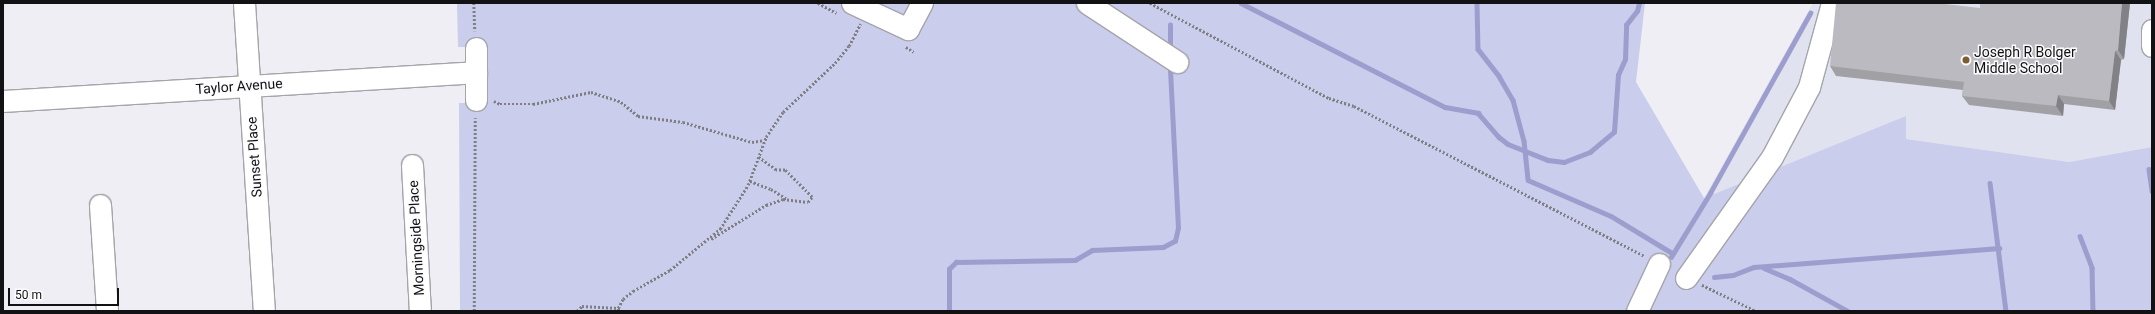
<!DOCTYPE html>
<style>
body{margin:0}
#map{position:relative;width:2155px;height:314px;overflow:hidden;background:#eeeef4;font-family:Roboto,sans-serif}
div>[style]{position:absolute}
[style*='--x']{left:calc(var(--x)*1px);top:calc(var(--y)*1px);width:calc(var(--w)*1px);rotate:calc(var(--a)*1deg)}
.built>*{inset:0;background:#e1e2f0}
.green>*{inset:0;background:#cbcdec}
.stream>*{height:4.5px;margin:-2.25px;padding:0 2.25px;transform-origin:2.25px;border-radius:2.25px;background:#9d9ece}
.path>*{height:2.5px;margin-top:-1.25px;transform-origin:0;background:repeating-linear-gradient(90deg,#7f7f83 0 2px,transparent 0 4px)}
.roads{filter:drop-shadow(1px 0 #a4a4aa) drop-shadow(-1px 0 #a4a4aa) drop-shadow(0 1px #a4a4aa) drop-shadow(0 -1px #a4a4aa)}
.minor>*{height:21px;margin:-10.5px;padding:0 10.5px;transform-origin:10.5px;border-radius:10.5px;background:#fff}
.wall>*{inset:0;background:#a0a0a5}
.shaded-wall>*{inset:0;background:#828286}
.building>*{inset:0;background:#babac0}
.dots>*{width:11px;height:11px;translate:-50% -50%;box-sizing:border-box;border:2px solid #fcfcfe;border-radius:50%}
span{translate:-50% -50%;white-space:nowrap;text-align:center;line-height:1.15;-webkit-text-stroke:3px #fcfcfe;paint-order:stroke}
.poi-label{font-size:14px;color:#121214}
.left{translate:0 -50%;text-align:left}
.street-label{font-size:14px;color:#121214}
.frame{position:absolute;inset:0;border:4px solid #121214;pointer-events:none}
.scale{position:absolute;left:8px;top:288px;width:111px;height:18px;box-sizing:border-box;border:2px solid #121214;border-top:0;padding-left:5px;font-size:12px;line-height:14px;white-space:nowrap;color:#121214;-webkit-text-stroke:3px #fcfcfe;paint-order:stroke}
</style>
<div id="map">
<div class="built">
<div style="clip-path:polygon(1813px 3px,2152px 3px,2152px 147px,2069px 162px,1906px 139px,1905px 117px,1704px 198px)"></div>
</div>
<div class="green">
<div style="clip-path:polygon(457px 3px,1645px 3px,1636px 82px,1704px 198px,1906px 116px,1906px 139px,2069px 162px,2152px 147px,2152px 311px,460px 311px,459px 103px,483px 103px,483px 47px,458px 47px)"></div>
</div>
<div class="stream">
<div style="--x:1241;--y:3;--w:229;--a:27"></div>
<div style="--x:1445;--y:107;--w:34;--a:10"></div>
<div style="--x:1478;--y:113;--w:32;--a:49"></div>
<div style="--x:1499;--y:137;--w:11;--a:38"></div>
<div style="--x:1508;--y:144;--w:43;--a:21.8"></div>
<div style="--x:1548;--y:160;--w:16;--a:7"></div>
<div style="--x:1564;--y:162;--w:28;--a:-21"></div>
<div style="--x:1590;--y:152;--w:31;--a:-40"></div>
<div style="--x:1614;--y:132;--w:57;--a:-86"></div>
<div style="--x:1618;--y:75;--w:17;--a:-66"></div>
<div style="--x:1625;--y:59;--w:34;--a:-88"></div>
<div style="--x:1626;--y:25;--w:18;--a:-52"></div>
<div style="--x:1637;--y:11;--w:8;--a:-76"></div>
<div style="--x:1477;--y:3;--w:46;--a:88.8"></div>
<div style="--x:1478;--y:49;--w:34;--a:52"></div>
<div style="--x:1499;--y:76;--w:28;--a:60"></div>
<div style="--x:1513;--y:100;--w:42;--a:75"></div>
<div style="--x:1524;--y:141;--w:39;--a:84"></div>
<div style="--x:1528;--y:180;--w:90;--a:23.4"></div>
<div style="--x:1611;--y:216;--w:71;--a:31.2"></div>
<div style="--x:1170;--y:45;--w:20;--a:-90"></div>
<div style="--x:2149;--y:169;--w:22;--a:82"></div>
<div style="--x:1990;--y:183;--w:129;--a:82.9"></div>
<div style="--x:2080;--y:236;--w:34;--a:69"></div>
<div style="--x:2092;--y:268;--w:43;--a:88.7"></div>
<div style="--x:1671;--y:257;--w:75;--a:-58.6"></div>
<div style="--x:1710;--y:193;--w:206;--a:-60.9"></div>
<div style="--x:1764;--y:268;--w:28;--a:23"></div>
<div style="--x:1790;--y:279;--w:66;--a:28.9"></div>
<div style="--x:1714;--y:277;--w:19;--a:-6"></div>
<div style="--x:1733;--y:275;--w:22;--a:-21"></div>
<div style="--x:1754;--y:267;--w:246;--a:-4.4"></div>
<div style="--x:949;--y:311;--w:42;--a:-90"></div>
<div style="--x:949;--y:269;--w:10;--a:-45"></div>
<div style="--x:956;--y:262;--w:119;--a:-1"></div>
<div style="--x:1075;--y:260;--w:20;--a:-30"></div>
<div style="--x:1092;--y:250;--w:71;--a:-2.4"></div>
<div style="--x:1163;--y:247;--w:13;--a:-27"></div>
<div style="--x:1175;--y:241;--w:13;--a:-77"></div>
<div style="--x:1178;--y:228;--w:160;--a:-92.9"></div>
</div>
<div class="path">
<div style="--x:474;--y:3;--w:28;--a:88"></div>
<div style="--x:818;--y:3;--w:21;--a:28"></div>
<div style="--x:1150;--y:3;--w:203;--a:28"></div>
<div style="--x:1329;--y:98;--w:26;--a:18"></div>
<div style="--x:1354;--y:106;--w:326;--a:27.3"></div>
<div style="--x:906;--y:47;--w:9;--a:32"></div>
<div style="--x:494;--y:101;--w:7;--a:27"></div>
<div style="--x:500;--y:104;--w:33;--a:0"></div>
<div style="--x:533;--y:104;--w:59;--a:-11.7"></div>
<div style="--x:591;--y:92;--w:32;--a:18"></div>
<div style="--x:621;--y:102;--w:22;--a:39"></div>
<div style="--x:638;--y:116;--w:45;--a:7.6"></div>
<div style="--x:683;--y:122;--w:72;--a:16.2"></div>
<div style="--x:752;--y:142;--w:12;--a:-9"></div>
<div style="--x:750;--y:181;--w:22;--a:21"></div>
<div style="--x:771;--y:189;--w:19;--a:32"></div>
<div style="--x:711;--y:239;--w:65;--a:-31.7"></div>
<div style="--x:766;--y:205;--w:18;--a:-19"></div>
<div style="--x:783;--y:199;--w:25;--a:7"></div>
<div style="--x:808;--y:202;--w:6;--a:-51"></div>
<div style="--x:812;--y:197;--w:38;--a:-135"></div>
<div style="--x:785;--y:170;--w:9;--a:180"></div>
<div style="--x:776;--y:170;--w:22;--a:-144"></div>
<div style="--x:1702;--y:285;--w:60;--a:25.7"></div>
<div style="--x:618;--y:308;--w:10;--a:-61"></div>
<div style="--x:623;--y:299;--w:13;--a:-39"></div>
<div style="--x:633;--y:291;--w:43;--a:-29.6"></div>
<div style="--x:670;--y:270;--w:65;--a:-39.4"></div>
<div style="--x:720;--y:229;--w:52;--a:-57.5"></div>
<div style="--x:748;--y:185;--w:51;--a:-69.4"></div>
<div style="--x:766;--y:137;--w:30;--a:-56"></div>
<div style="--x:783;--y:112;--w:71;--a:-43.3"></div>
<div style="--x:835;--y:63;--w:22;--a:-51"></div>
<div style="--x:849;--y:46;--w:25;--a:-63"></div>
<div style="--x:474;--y:311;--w:193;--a:-89.7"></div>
<div style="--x:577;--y:311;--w:7;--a:-45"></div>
<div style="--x:582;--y:306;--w:36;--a:3"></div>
<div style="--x:618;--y:308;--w:4;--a:45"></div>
</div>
<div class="roads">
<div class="minor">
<div style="--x:244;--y:3;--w:309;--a:86.3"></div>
<div style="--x:852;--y:3;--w:62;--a:24.9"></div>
<div style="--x:908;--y:29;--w:30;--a:-62"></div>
<div style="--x:1087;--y:3;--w:108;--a:33.2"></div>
<div style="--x:2152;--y:30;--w:16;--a:90"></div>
<div style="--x:476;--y:100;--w:52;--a:-90"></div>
<div style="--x:3;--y:101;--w:474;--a:-3.5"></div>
<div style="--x:412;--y:165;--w:146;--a:86.9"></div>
<div style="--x:100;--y:205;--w:106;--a:86.2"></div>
<div style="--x:1686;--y:278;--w:148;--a:-54.6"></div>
<div style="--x:1772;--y:157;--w:79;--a:-62.1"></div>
<div style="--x:1809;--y:87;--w:87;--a:-74.7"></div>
<div style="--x:1637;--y:311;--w:52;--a:-64.9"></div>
</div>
</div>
<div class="wall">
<div style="clip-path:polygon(1980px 3px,2130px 3px,2124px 59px,2121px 60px,2115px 110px,2064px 104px,2063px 116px,1969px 105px,1962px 96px,1963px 90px,1836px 76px,1830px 66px,1980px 8px)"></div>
</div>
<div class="shaded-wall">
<div style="clip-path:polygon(2122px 3px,2130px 3px,2124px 59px,2118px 50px)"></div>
<div style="clip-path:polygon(2115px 51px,2121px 60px,2115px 110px,2109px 101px)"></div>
<div style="clip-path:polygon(2058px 95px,2064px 104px,2063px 116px,2056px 106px)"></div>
</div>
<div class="building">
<div style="clip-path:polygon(1836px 3px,1936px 3px,1980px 8px,1980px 3px,2122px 3px,2118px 50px,2115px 51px,2109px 101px,2058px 95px,2056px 106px,1962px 96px,1964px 82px,1830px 66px)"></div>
</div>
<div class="dots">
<div style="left:1966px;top:60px;background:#7c5d32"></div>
</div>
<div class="poi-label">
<span class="left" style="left:1974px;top:60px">Joseph R Bolger<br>Middle School</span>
</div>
<div class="street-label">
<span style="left:239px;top:86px;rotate:-4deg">Taylor Avenue</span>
<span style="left:254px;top:157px;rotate:-94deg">Sunset Place</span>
<span style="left:416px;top:238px;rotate:-93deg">Morningside Place</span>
</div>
<div class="frame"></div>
<div class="scale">50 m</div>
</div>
